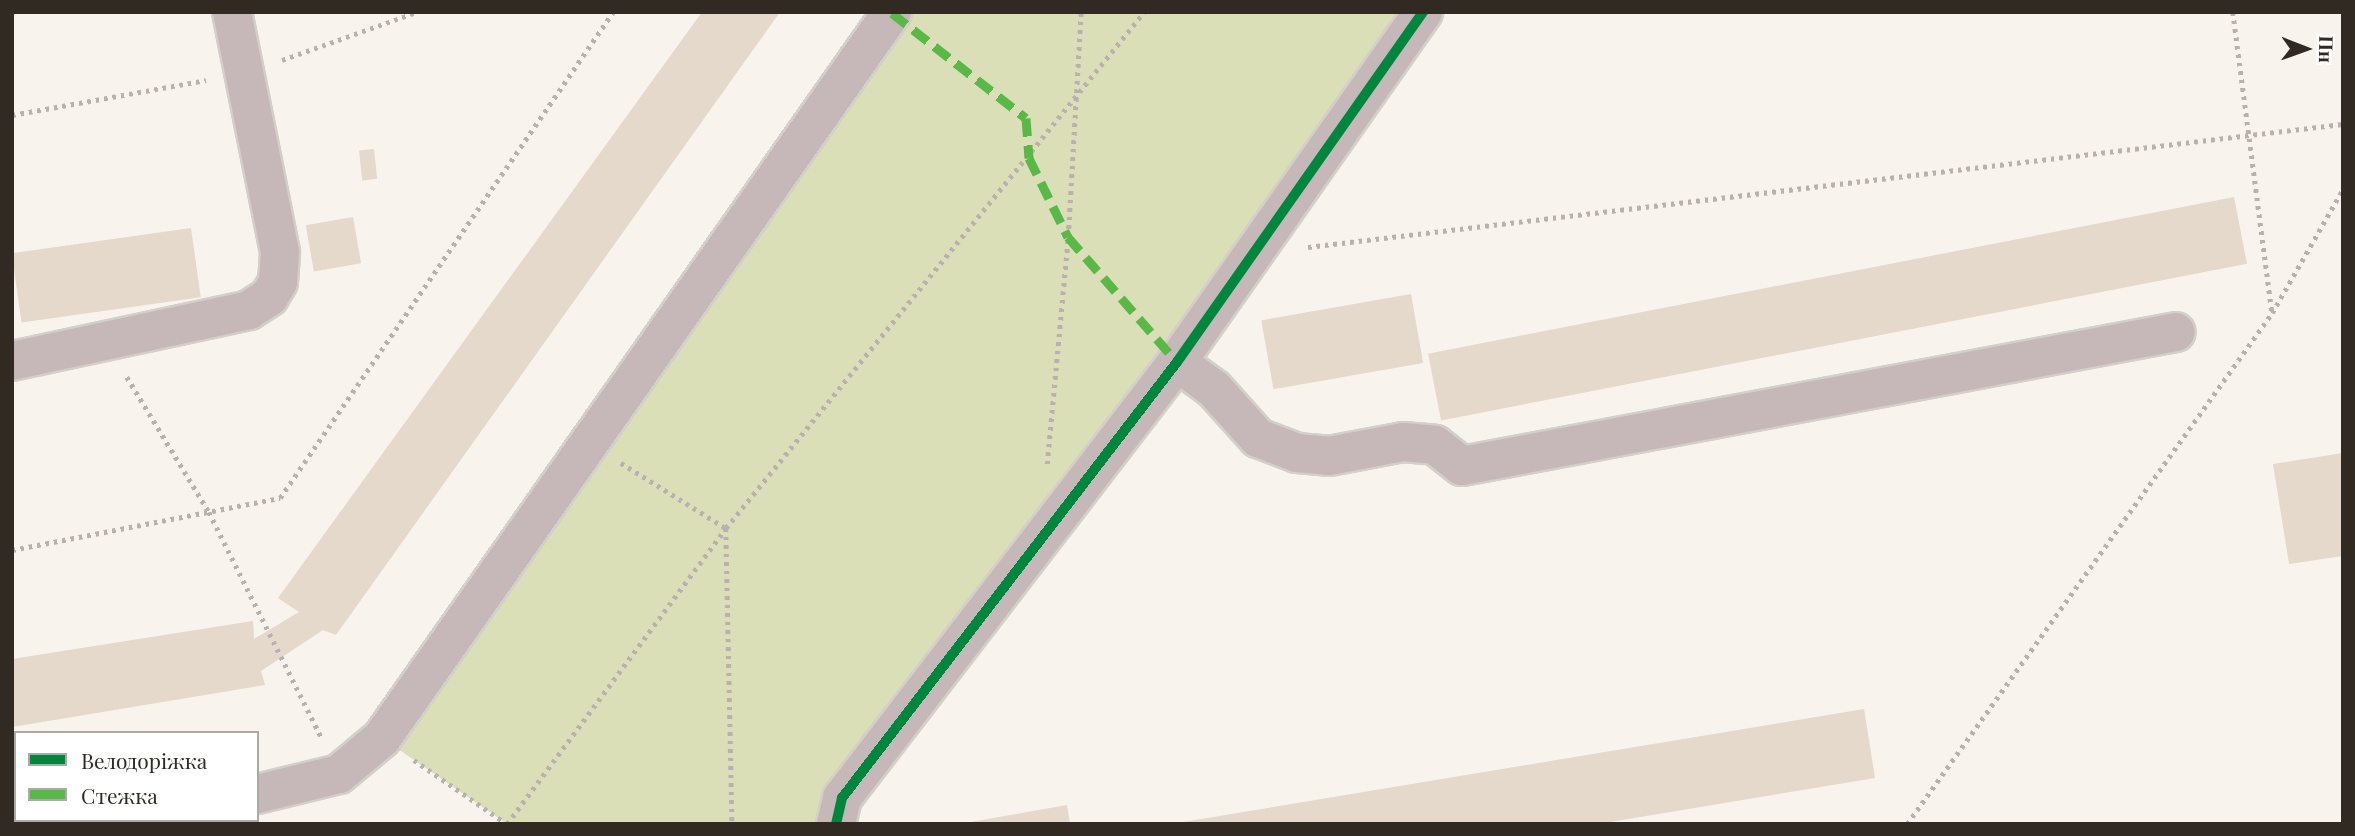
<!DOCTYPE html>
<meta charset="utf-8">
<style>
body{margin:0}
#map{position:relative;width:2355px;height:836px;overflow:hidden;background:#f8f3ed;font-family:"Playfair Display",serif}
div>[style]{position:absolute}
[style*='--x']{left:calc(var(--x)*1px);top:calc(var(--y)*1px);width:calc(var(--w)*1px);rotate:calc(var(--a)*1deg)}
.green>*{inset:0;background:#dbdfb8}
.building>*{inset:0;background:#e4d9ca;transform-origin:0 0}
.path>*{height:4.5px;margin-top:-2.25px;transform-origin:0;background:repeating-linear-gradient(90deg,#bab0af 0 3.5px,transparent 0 8.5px)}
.roads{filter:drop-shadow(2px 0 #d3cfc9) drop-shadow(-2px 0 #d3cfc9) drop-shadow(0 2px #d3cfc9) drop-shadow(0 -2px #d3cfc9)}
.minor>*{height:38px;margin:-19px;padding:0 19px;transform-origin:19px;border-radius:19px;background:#c6b8b9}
.quiet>*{height:9px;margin-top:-4.5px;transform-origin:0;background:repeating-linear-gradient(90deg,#58b947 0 18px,transparent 0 27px)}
.cycleway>*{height:10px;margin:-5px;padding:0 5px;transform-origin:5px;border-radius:5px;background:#00873e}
span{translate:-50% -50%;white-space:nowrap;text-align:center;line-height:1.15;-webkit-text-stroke:5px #fff;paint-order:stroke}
.frame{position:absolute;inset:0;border:14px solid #302a23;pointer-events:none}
.legend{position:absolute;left:14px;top:731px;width:245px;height:91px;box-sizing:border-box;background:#fff;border:2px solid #acaaa7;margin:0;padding:9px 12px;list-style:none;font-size:21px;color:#302a23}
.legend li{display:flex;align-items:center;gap:14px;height:35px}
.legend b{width:35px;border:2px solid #acaaa7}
.north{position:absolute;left:2271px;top:14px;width:70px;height:70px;-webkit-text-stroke:5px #fff;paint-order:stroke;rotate:91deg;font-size:19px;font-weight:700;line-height:28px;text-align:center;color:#302a23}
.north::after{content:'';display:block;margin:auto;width:24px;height:32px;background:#302a23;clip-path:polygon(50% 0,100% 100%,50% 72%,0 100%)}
</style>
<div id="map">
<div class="green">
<div style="clip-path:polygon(892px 12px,1423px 12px,836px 824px,507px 824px,382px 738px)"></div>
</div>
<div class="building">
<div style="clip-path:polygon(702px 12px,780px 12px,336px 635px,323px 630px,261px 671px,265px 685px,12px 727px,12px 659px,253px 621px,254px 639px,299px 612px,278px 598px)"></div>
<div style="left:374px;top:149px;width:30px;height:15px;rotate:84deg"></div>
<div style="left:2234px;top:197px;width:68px;height:821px;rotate:79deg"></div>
<div style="left:353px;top:217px;width:47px;height:48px;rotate:80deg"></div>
<div style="left:191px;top:228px;width:70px;height:181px;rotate:82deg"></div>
<div style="left:1411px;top:294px;width:70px;height:152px;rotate:80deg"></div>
<div style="clip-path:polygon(2343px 453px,2343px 556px,2289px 564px,2273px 464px)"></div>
<div style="clip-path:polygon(1864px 709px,1875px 778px,1598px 824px,1171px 824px)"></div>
<div style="clip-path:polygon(1067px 805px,1070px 824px,971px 824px,971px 822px)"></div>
</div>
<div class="path">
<div style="--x:2233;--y:12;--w:303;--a:82.6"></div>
<div style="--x:282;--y:60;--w:143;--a:-19.6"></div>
<div style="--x:12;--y:115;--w:197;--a:-10.2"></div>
<div style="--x:1308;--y:247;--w:1042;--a:-6.78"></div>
<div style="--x:127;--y:377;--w:158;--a:58.7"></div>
<div style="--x:209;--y:512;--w:254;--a:63.5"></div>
<div style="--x:621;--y:463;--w:123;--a:31.8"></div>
<div style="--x:726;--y:528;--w:296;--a:88.8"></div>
<div style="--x:1047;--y:464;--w:228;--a:-84.7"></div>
<div style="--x:1068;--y:237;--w:225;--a:-86.7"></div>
<div style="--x:12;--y:550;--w:273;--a:-11"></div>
<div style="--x:280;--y:498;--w:589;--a:-55.58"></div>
<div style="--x:414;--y:760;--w:113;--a:34.5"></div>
<div style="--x:507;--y:824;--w:368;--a:-53.5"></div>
<div style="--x:726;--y:528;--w:664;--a:-50.99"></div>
<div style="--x:1907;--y:824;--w:628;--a:-54.46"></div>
<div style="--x:2272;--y:313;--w:143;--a:-60.2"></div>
</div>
<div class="roads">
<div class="minor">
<div style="--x:12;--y:361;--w:242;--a:-12.1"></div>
<div style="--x:249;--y:310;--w:24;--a:-33"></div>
<div style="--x:269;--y:297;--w:17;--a:-59"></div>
<div style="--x:278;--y:282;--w:30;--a:-86"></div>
<div style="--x:280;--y:252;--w:245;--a:-101.3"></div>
<div style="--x:1177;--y:362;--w:46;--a:36.1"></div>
<div style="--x:1214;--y:389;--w:66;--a:48.1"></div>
<div style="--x:1258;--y:438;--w:42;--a:21"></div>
<div style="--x:1297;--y:453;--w:32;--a:5"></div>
<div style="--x:1329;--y:456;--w:75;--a:-10.7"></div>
<div style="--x:1403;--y:442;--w:32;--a:5"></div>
<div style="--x:1435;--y:445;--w:34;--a:38"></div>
<div style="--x:1462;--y:466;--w:726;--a:-10.63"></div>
<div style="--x:257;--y:794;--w:84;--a:-13.7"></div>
<div style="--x:339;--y:774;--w:56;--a:-39.9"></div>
<div style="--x:382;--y:738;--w:887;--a:-54.91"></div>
<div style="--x:76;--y:824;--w:21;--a:-11"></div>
<div style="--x:836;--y:824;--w:27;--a:-77"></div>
<div style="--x:842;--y:798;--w:550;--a:-52.46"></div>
<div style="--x:1177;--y:362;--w:428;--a:-54.9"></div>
</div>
</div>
<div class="quiet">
<div style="--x:892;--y:13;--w:170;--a:38.1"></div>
<div style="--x:1026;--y:118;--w:40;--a:85.7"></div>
<div style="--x:1029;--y:158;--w:88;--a:63.7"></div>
<div style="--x:1068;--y:237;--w:166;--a:48.9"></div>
</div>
<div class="cycleway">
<div style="--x:836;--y:824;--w:27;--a:-77"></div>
<div style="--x:842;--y:798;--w:550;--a:-52.46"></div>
<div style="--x:1177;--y:362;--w:428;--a:-54.9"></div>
</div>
<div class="frame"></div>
<ul class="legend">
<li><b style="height:9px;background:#00873e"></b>Велодоріжка</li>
<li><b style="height:9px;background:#58b947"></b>Стежка</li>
</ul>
<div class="north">Пн</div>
</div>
